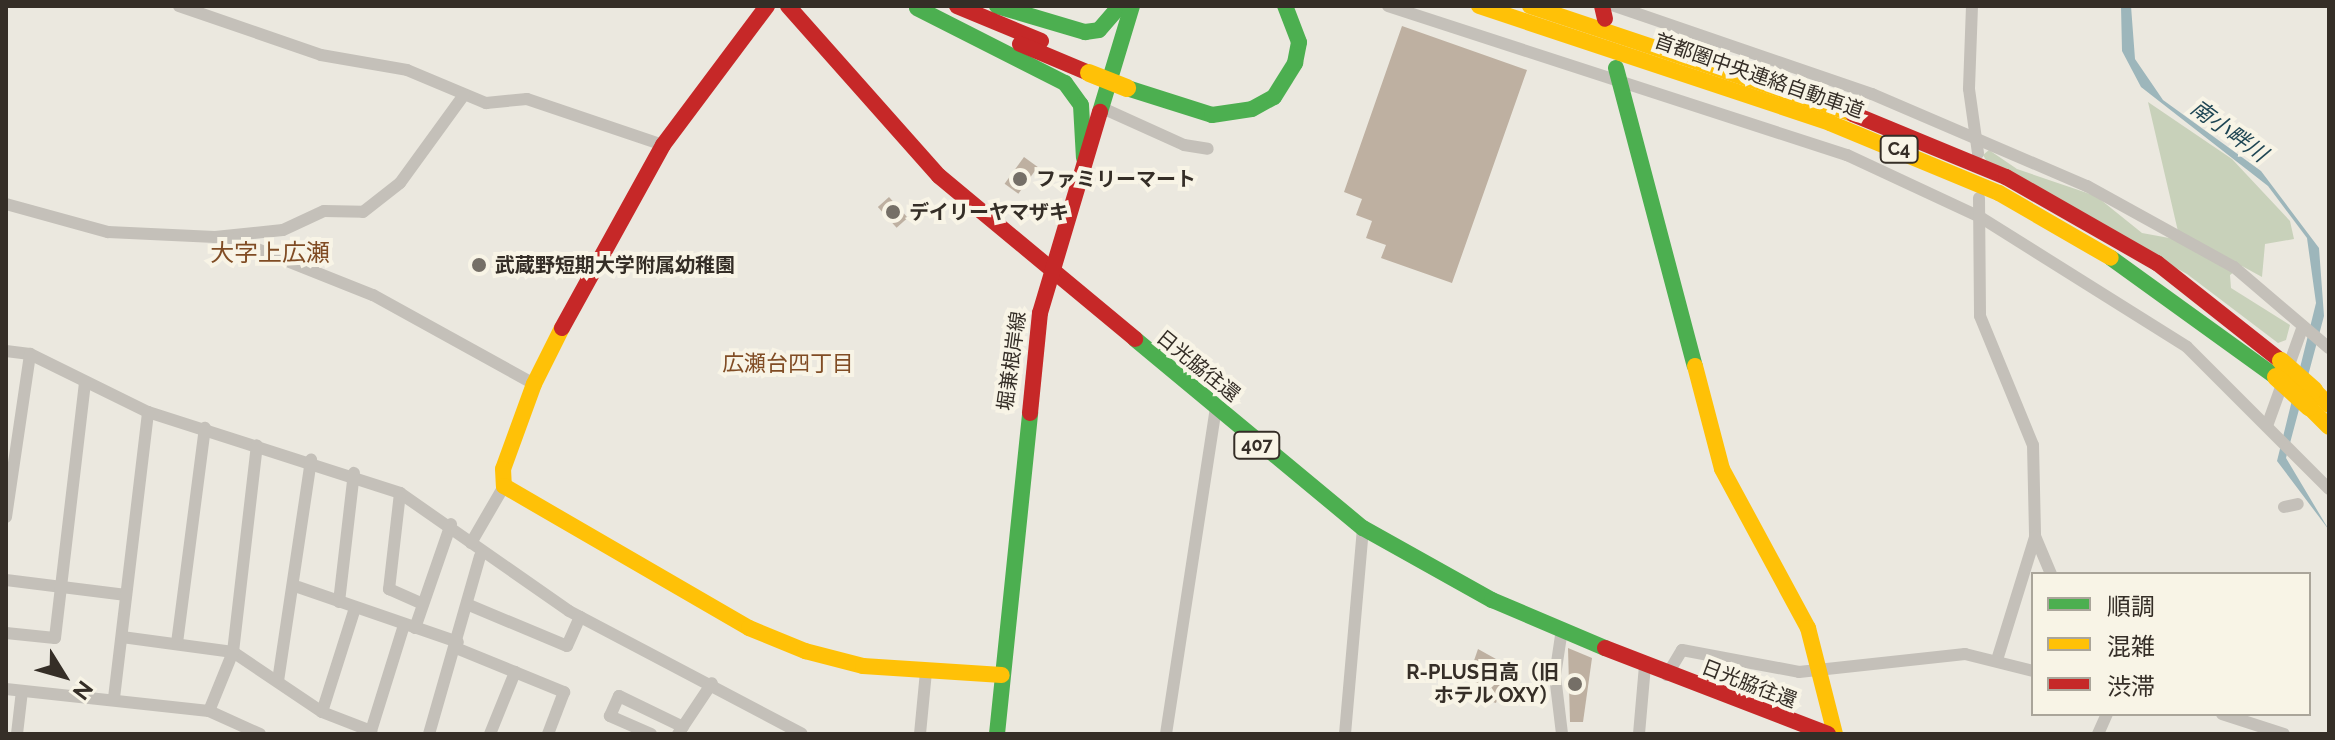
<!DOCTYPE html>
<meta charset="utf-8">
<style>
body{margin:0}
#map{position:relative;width:2335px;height:740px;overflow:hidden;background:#ebe8df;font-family:Raleway,"Noto Sans JP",sans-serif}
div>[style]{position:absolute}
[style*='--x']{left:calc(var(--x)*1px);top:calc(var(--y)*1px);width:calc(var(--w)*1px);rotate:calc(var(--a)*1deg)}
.green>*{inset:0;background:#c8d1ba}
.water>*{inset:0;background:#9db6bb}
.building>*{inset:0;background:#beb0a1;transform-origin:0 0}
.street>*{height:12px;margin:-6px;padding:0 6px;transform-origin:6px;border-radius:6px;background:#c4c0b9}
.fast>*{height:16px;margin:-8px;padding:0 8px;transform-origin:8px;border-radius:8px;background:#4caf50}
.slow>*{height:16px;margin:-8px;padding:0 8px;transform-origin:8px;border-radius:8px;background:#ffc107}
.jam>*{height:16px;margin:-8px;padding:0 8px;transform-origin:8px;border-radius:8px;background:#c62828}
.slow-bridge>*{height:18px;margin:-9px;padding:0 9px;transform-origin:9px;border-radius:9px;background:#ffc107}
.dots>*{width:22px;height:22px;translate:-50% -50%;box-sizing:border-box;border:4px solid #f8f4e6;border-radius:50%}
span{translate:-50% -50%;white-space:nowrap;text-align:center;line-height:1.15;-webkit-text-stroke:8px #f8f4e6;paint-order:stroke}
.shield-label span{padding:2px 6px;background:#f8f4e6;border:2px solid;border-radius:6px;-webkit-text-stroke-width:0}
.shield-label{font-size:18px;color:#352e27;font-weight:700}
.street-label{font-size:20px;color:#352e27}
.poi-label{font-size:20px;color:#352e27;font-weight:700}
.left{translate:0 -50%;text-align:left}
.right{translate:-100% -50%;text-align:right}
.water-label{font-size:22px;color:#1f4654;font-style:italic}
.neighbourhood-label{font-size:22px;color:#804c24}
.quarter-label{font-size:24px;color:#804c24}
.frame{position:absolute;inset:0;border:8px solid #352e27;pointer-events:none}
.legend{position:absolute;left:2031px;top:572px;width:280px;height:144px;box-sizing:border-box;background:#f8f4e6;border:2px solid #aaa59a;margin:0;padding:10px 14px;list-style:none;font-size:24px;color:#352e27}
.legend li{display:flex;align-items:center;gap:16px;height:40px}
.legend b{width:40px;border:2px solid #aaa59a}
.north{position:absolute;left:24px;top:636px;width:80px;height:80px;-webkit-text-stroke:6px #f8f4e6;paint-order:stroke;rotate:127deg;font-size:22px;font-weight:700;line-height:32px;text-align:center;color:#352e27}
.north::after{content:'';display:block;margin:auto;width:28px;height:36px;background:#352e27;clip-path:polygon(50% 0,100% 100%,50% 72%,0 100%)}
</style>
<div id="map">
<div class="green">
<div style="clip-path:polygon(2148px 102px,2232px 159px,2290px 221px,2294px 239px,2265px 244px,2262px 277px,2242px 266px,2230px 275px,2231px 288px,2290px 325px,2286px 340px,2278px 343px,2187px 274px,1990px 167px,1983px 155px,1989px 150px,2017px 169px,2096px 196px,2142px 233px,2180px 240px)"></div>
</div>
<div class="water">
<div style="clip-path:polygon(2121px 6px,2131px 6px,2135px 59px,2163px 100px,2261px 171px,2319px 248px,2324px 316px,2286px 458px,2329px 530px,2277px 461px,2316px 303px,2307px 238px,2268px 186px,2141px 87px,2122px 51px)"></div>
</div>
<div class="building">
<div style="clip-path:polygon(1402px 26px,1527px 70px,1452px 283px,1381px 258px,1386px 245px,1366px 238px,1372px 221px,1356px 215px,1362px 199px,1344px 192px)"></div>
<div style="left:1024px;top:157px;width:17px;height:33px;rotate:36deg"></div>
<div style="left:889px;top:197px;width:28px;height:15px;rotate:48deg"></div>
<div style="clip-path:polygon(1568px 648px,1592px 658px,1583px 722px,1570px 722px)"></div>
<div style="clip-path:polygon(1478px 649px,1496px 659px,1485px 668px,1505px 674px,1496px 703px,1480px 698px,1479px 685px,1467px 681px)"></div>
</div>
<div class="street">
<div style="--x:179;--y:6;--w:150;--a:19"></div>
<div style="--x:321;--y:55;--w:87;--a:9.9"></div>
<div style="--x:407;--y:70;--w:86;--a:22.7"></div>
<div style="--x:486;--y:103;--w:41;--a:-5.6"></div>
<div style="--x:527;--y:99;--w:144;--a:18.7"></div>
<div style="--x:1388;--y:6;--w:483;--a:18"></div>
<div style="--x:1847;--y:155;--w:147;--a:25"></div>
<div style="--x:1980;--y:217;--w:244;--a:32.1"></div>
<div style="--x:2187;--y:347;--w:201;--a:45"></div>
<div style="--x:1615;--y:6;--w:272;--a:18.9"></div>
<div style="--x:1872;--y:94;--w:234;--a:23.2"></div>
<div style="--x:2087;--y:186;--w:168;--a:28.9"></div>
<div style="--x:2234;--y:267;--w:125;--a:40.5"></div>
<div style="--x:1972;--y:6;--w:83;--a:92.1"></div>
<div style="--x:1969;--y:89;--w:65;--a:82"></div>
<div style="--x:1100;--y:107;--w:92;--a:24.3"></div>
<div style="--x:1184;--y:145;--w:24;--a:9"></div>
<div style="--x:1979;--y:198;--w:118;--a:89.5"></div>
<div style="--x:1980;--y:316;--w:139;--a:67.7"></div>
<div style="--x:2033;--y:445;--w:91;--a:88.7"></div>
<div style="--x:2035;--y:536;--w:41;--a:67.2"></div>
<div style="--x:6;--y:204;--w:106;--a:15.4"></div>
<div style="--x:108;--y:232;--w:107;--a:2.7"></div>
<div style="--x:215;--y:237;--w:68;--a:-5.9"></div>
<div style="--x:283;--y:230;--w:45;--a:-24.9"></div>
<div style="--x:324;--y:211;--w:39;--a:1"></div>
<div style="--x:363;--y:212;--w:47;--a:-38.1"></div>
<div style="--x:400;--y:183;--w:109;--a:-54"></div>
<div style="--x:227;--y:237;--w:157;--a:21.7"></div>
<div style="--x:373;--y:295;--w:184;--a:28.9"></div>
<div style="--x:6;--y:351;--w:24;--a:7"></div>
<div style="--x:30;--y:354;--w:131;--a:26.2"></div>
<div style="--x:148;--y:412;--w:265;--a:17.8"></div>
<div style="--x:400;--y:493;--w:206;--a:34.9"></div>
<div style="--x:569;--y:611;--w:263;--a:27.8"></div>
<div style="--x:2267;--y:426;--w:106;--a:-70.2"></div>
<div style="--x:400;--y:493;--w:97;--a:96.5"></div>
<div style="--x:389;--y:589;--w:37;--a:24"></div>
<div style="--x:2284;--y:507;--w:14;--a:-12"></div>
<div style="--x:6;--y:517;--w:165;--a:-81.6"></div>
<div style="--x:471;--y:543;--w:66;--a:-59.9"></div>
<div style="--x:6;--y:580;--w:121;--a:7.1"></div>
<div style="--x:298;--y:587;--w:169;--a:19"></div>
<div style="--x:339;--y:602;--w:130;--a:-83.4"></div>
<div style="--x:469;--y:605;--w:106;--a:22.7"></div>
<div style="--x:567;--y:646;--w:32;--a:-66"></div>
<div style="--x:415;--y:628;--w:110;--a:-70.9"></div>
<div style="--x:1562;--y:629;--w:48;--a:98.5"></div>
<div style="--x:1555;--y:676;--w:58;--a:83.1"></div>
<div style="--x:6;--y:633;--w:49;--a:5.8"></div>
<div style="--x:55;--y:638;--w:257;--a:-83.3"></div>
<div style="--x:122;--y:637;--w:112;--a:7.7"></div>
<div style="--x:233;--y:652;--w:107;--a:34"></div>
<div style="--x:322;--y:712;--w:53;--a:21.2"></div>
<div style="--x:371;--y:731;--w:111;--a:-72.7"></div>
<div style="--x:177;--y:643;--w:217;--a:-82.6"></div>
<div style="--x:456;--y:648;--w:117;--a:22.2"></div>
<div style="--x:564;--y:692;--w:45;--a:110.9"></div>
<div style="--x:1997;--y:660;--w:129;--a:-72.8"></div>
<div style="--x:1667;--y:675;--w:29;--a:-59"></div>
<div style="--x:1682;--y:650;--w:119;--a:10.6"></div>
<div style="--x:1799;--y:672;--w:167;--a:-6.2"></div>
<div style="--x:1965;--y:654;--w:70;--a:14"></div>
<div style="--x:278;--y:681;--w:224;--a:-81.5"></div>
<div style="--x:6;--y:689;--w:204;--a:6.2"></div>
<div style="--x:209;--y:711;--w:56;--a:24.3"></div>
<div style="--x:114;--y:698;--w:288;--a:-83.2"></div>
<div style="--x:209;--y:711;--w:64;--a:-67.9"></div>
<div style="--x:233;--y:652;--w:208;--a:-83.4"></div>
<div style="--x:322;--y:712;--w:109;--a:-72.4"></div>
<div style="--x:2222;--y:714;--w:65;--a:17.9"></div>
<div style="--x:17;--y:734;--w:43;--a:-83.4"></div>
<div style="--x:429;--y:734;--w:185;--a:-74"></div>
<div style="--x:490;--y:734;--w:67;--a:-68"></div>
<div style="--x:651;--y:734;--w:45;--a:-156.3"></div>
<div style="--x:610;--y:716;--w:22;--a:-66"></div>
<div style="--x:619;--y:696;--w:71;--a:25.8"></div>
<div style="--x:678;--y:734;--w:61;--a:-56.3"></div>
<div style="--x:920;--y:734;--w:62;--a:-84.5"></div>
<div style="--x:1166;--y:734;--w:329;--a:-81.3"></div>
<div style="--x:1345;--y:734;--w:207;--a:-85"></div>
<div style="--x:1639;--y:734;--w:68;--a:-85"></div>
<div style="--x:2098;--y:734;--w:22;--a:-66"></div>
</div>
<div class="fast">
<div style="--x:997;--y:6;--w:92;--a:16.5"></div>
<div style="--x:1085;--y:32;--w:14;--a:-8"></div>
<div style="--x:1099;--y:30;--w:32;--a:-49"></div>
<div style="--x:917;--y:8;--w:166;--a:26.9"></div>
<div style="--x:1065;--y:83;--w:27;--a:54"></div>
<div style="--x:1081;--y:105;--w:53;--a:86.8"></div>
<div style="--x:1616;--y:68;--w:308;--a:75.2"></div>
<div style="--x:1127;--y:88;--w:89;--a:17.6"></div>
<div style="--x:1212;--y:115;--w:40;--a:-8.5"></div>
<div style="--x:1252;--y:109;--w:25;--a:-29"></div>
<div style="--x:1274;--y:97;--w:40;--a:-58"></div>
<div style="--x:1295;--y:63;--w:21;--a:-79"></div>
<div style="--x:1299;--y:42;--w:39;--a:-111"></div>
<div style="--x:1100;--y:112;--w:111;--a:-73.2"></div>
<div style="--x:2111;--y:258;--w:203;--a:35.8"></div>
<div style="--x:1135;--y:339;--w:296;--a:39.7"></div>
<div style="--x:1363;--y:528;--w:148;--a:29.2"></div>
<div style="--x:1492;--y:600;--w:123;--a:23"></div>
<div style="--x:997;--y:734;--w:323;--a:-84.1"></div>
</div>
<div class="slow">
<div style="--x:1479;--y:6;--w:370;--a:18.4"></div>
<div style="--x:1830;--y:123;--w:183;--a:22.5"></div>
<div style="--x:1999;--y:193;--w:129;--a:30.1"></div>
<div style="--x:1530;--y:6;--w:341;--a:18.5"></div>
<div style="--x:562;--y:328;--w:63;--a:116.6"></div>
<div style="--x:534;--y:384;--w:90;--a:110"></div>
<div style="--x:503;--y:469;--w:17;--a:87"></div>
<div style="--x:504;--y:486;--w:283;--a:30.1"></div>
<div style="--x:749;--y:628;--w:61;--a:22.3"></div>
<div style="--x:805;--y:651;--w:60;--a:14.5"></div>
<div style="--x:863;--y:666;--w:139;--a:3.7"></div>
<div style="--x:1695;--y:366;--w:106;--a:75.3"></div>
<div style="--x:1722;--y:469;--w:181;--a:61.6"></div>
<div style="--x:1808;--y:628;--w:109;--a:75.7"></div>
<div style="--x:2314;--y:390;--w:21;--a:45"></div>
<div style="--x:2309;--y:407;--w:28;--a:45"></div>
</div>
<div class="jam">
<div style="--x:788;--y:6;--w:227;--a:48.4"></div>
<div style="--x:939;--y:176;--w:255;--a:39.7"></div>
<div style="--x:957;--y:6;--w:91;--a:22.6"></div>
<div style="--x:1602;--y:6;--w:13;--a:77"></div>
<div style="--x:1020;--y:44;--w:75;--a:22.8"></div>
<div style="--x:1853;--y:114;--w:165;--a:22.4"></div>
<div style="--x:2006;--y:177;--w:174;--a:29.7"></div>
<div style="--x:2157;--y:263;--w:158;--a:38.3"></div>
<div style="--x:562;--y:328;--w:209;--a:-61.1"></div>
<div style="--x:663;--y:145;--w:174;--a:-53.2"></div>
<div style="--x:1030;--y:413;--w:100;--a:-84.3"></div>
<div style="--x:1040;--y:313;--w:210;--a:-73.4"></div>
<div style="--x:1605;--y:648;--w:239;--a:21.1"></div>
</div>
<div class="slow-bridge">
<div style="--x:1089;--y:73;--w:41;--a:21.5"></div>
<div style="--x:2281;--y:361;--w:44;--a:41.3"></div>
<div style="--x:2276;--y:377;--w:45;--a:42.3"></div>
</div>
<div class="dots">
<div style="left:1020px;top:179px;background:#756f67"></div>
<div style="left:893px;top:212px;background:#756f67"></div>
<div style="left:479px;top:265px;background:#756f67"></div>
<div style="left:1575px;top:684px;background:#756f67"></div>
</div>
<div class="shield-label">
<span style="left:1899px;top:149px">C4</span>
<span style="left:1257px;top:445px">407</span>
</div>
<div class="street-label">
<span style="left:1759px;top:76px;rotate:19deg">首都圏中央連絡自動車道</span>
<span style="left:1012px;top:361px;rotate:-82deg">堀兼根岸線</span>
<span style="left:1198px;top:366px;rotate:39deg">日光脇往還</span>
<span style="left:1749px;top:684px;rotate:21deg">日光脇往還</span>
</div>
<div class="poi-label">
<span class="left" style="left:1036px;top:179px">ファミリーマート</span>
<span class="left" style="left:909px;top:212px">デイリーヤマザキ</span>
<span class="left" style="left:495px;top:265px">武蔵野短期大学附属幼稚園</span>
<span class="right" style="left:1559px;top:684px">R-PLUS日高（旧<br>ホテル OXY）</span>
</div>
<div class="water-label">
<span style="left:2229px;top:131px;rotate:36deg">南小畔川</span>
</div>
<div class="neighbourhood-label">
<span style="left:788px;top:364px">広瀬台四丁目</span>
</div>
<div class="quarter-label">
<span style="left:270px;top:253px">大字上広瀬</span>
</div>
<div class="frame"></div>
<ul class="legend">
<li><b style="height:10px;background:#4caf50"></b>順調</li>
<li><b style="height:10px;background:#ffc107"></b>混雑</li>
<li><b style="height:10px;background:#c62828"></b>渋滞</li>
</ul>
<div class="north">N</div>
</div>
